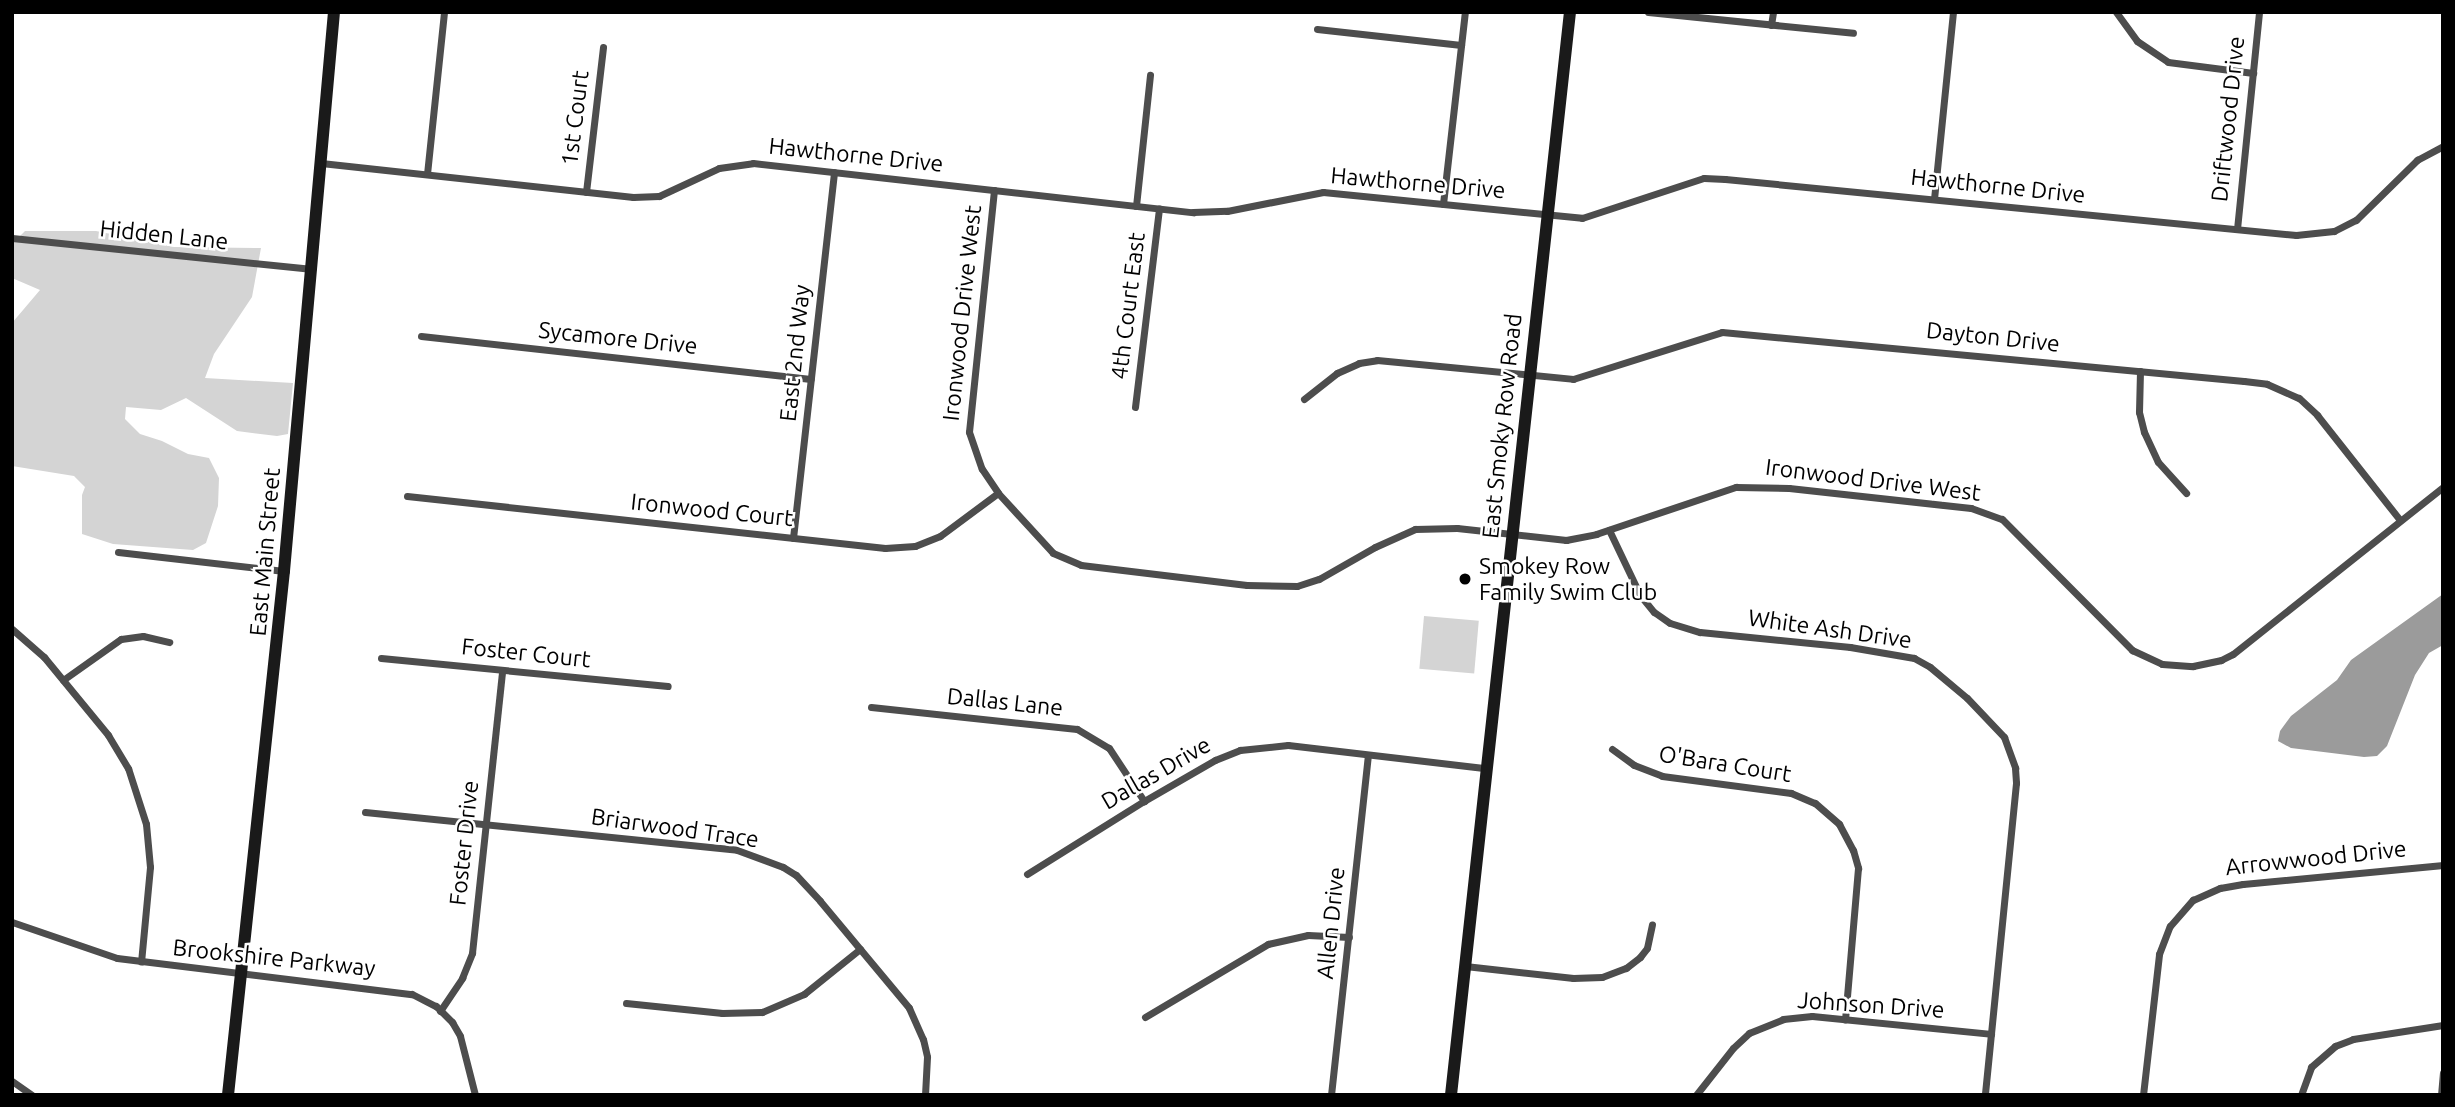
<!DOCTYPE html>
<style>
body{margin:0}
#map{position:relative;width:2455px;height:1107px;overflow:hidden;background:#fff;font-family:Ubuntu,sans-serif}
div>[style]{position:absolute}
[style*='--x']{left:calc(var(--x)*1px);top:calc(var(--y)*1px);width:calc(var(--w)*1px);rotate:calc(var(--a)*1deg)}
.green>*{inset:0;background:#d4d4d4;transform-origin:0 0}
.water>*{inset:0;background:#9b9b9b}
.street>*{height:7px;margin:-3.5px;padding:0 3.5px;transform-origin:3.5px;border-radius:3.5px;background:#4d4d4d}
.secondary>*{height:12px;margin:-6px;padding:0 6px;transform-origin:6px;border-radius:6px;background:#1a1a1a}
.dots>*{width:19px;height:19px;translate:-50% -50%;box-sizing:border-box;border:4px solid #fff;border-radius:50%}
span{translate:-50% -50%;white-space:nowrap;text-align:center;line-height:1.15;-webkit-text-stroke:5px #fff;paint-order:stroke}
.street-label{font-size:23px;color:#000}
.poi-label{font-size:23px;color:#000}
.left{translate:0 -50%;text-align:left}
.frame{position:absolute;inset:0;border:14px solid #000;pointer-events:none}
</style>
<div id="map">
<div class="green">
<div style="clip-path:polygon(25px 231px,96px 231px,174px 247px,261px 248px,252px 297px,214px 354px,205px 378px,293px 383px,288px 434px,277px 436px,237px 431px,186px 398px,161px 410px,126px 407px,125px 419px,140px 434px,162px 441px,188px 454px,209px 458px,219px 478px,218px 506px,206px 543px,193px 550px,113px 544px,82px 534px,82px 495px,85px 487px,74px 476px,12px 466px,12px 323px,40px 290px,12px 278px,12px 244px)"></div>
<div style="left:1424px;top:616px;width:55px;height:53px;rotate:5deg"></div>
</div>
<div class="water">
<div style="clip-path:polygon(2443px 594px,2443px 645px,2429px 653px,2415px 675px,2387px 746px,2377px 756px,2364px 757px,2291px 748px,2278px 741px,2280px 731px,2291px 716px,2337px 680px,2351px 660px)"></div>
</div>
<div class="street">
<div style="--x:1648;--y:12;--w:206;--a:5.8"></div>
<div style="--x:2116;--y:12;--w:36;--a:54"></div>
<div style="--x:2137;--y:41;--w:37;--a:34"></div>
<div style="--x:2168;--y:62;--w:86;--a:7.4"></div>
<div style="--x:1771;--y:25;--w:13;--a:-81"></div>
<div style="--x:1317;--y:29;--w:145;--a:6.3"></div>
<div style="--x:321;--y:163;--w:314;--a:6.2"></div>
<div style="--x:633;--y:197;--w:26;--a:-2"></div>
<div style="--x:659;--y:196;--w:66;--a:-25"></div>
<div style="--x:719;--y:168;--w:34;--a:-8"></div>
<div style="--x:753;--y:163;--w:443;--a:6.4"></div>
<div style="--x:1193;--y:212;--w:34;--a:-2"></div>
<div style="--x:1227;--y:211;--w:98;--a:-11.2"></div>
<div style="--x:1323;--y:192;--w:260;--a:5.7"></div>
<div style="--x:1582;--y:218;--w:128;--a:-18.2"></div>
<div style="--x:1704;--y:178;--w:21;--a:3"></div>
<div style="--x:1725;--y:179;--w:574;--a:5.6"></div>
<div style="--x:2296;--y:235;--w:38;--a:-6"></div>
<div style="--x:2334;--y:231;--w:25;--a:-27"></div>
<div style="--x:2356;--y:220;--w:86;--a:-44.5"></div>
<div style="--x:2417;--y:160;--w:30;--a:-28"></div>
<div style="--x:427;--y:174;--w:163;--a:-84"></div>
<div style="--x:994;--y:190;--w:243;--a:95.9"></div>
<div style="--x:969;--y:432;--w:39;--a:71"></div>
<div style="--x:982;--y:469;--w:29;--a:56"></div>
<div style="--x:998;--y:493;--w:81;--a:47.5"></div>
<div style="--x:1053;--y:553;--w:30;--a:23"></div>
<div style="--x:1081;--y:565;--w:167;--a:6.9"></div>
<div style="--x:1247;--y:585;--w:50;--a:1.1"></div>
<div style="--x:1297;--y:586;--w:23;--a:-18"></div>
<div style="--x:1319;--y:579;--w:64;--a:-29.7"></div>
<div style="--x:1375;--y:547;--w:44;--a:-24.2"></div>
<div style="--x:1415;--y:529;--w:42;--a:-1.4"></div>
<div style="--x:1457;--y:528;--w:110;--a:6.3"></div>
<div style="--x:1566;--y:540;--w:31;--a:-11"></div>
<div style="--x:1596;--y:534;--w:148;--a:-18.6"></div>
<div style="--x:1736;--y:487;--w:53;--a:1.1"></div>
<div style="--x:1789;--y:488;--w:183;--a:6.3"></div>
<div style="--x:1971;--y:508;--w:33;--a:20"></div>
<div style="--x:2002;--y:519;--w:185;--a:45.2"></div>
<div style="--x:2132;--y:650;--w:33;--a:25"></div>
<div style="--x:2162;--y:664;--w:31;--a:4"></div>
<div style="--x:2193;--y:666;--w:29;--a:-12"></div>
<div style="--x:2221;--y:660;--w:13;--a:-27"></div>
<div style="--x:2233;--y:654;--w:268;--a:-38.5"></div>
<div style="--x:586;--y:192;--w:146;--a:-83.3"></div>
<div style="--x:1934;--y:199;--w:188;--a:-84.2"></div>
<div style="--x:1443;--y:204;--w:193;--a:-83.5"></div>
<div style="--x:1136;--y:206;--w:132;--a:-83.9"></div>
<div style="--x:2237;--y:229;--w:218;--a:-84.2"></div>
<div style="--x:12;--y:238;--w:302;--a:5.9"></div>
<div style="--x:421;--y:336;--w:392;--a:6.3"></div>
<div style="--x:2140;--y:371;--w:41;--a:91.4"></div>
<div style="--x:2139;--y:412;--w:21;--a:76"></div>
<div style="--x:2144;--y:432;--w:33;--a:65"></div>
<div style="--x:2158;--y:462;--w:42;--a:47.9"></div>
<div style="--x:1304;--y:399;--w:42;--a:-38.2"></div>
<div style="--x:1337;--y:373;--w:24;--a:-24"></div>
<div style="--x:1359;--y:363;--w:18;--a:-9"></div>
<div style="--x:1377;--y:360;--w:197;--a:5.5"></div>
<div style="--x:1573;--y:379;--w:156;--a:-17.5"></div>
<div style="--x:1722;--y:332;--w:524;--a:5.36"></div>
<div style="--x:2244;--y:381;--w:23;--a:7"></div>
<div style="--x:2267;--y:384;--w:35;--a:24"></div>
<div style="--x:2299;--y:398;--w:25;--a:43"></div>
<div style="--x:2317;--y:415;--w:134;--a:51.7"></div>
<div style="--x:1135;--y:407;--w:200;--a:-83.1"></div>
<div style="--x:407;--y:496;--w:481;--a:6.2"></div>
<div style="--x:885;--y:548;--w:30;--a:-4"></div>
<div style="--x:915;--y:546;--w:27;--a:-22"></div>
<div style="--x:940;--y:536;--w:72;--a:-36.6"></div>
<div style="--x:1609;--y:530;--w:72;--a:64.5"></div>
<div style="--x:1640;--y:595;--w:22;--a:51"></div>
<div style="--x:1654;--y:612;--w:19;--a:35"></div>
<div style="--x:1670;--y:623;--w:31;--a:17"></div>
<div style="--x:1700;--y:632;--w:151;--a:5.7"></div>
<div style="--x:1850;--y:647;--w:65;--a:9.8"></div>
<div style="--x:1914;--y:658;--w:18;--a:29"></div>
<div style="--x:1930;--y:667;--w:48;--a:40"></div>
<div style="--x:1967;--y:698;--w:54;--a:46.5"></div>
<div style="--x:2004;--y:737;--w:33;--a:70"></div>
<div style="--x:2015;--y:768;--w:15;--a:86"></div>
<div style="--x:2016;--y:783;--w:314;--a:95.7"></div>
<div style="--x:793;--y:538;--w:368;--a:-83.6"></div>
<div style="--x:118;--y:552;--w:167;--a:6.5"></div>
<div style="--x:12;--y:629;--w:43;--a:41.2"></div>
<div style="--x:44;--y:657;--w:101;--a:50.6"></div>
<div style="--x:108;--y:735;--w:39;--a:59"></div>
<div style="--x:128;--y:768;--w:59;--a:72.2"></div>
<div style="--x:146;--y:824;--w:43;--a:84.7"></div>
<div style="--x:150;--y:867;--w:95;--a:95.4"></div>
<div style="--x:381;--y:658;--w:288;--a:5.6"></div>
<div style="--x:63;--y:680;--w:71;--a:-35.3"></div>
<div style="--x:121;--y:639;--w:22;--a:-8"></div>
<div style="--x:143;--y:636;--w:27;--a:13"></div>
<div style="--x:871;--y:707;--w:207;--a:6.1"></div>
<div style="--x:1077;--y:729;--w:37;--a:31"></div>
<div style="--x:1109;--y:748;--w:64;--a:56.6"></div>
<div style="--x:1612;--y:749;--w:27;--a:36"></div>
<div style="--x:1634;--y:765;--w:30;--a:21"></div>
<div style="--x:1662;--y:776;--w:130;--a:7.5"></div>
<div style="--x:1791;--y:793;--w:26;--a:23"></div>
<div style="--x:1815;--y:803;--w:32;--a:41"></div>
<div style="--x:1839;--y:824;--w:30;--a:62"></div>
<div style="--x:1853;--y:850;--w:19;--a:74"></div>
<div style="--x:1858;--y:868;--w:152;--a:94.9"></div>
<div style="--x:365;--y:812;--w:374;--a:5.8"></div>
<div style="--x:737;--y:850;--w:49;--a:20.3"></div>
<div style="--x:783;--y:867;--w:15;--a:32"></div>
<div style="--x:796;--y:875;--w:35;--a:47"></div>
<div style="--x:820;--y:901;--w:139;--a:50.2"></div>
<div style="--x:909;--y:1008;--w:34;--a:66"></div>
<div style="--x:923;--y:1039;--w:18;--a:77"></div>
<div style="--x:927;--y:1057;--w:38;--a:93"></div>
<div style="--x:1027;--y:874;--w:138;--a:-32"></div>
<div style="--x:1144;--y:801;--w:82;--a:-30"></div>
<div style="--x:1215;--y:760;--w:27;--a:-22"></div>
<div style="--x:1240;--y:750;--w:48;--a:-5.9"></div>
<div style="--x:1288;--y:745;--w:197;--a:6.7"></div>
<div style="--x:12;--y:922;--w:111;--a:18.9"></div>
<div style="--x:117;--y:958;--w:297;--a:7"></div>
<div style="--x:412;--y:994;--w:27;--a:27"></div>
<div style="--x:436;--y:1006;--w:23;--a:45"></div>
<div style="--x:452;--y:1022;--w:16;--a:60"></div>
<div style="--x:460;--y:1036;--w:61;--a:75.7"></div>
<div style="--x:1465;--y:966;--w:109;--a:6.3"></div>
<div style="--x:1573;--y:978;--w:29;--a:-2"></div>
<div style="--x:1602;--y:977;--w:26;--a:-21"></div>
<div style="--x:1626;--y:968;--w:18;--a:-38"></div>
<div style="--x:1640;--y:957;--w:11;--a:-52"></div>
<div style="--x:1647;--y:948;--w:24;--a:-78"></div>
<div style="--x:626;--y:1003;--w:97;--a:5.9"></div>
<div style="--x:722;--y:1013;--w:40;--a:-1.4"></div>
<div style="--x:762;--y:1012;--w:46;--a:-23.2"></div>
<div style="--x:804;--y:994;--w:72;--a:-38.8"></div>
<div style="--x:440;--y:1011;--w:40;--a:-56"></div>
<div style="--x:462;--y:978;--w:27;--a:-68"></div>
<div style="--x:472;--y:953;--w:284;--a:-83.9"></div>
<div style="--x:1145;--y:1017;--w:143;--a:-30.7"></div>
<div style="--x:1268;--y:944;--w:41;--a:-12.7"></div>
<div style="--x:1308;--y:935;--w:41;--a:2.8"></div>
<div style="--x:12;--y:1081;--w:24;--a:35"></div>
<div style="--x:1331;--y:1095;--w:342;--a:-83.8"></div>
<div style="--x:1696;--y:1095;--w:60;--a:-51.8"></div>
<div style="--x:1733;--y:1048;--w:22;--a:-43"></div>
<div style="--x:1749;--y:1033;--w:37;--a:-22"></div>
<div style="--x:1783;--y:1019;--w:29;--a:-6"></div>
<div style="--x:1812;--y:1016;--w:180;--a:5.7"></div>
<div style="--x:2143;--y:1095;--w:142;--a:-83.5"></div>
<div style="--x:2159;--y:954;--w:30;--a:-69"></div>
<div style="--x:2170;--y:926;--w:35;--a:-49"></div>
<div style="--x:2193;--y:900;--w:30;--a:-24"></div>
<div style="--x:2220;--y:888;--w:23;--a:-10"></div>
<div style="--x:2243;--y:884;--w:201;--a:-5.4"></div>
<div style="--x:2301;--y:1095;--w:30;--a:-70"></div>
<div style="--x:2311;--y:1067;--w:32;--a:-41"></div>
<div style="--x:2335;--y:1046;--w:19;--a:-21"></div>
<div style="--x:2353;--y:1039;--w:91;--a:-8.8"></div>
<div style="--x:2441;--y:1095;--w:22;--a:-85"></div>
</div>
<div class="secondary">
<div style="--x:228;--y:1095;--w:527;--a:-83.9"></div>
<div style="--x:284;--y:571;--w:561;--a:-84.89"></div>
<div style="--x:1451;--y:1095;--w:1090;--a:-83.73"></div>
</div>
<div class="dots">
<div style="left:1465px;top:579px;background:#000"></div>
</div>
<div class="street-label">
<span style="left:575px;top:118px;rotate:-83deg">1st Court</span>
<span style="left:2228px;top:119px;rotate:-84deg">Driftwood Drive</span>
<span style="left:856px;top:155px;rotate:6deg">Hawthorne Drive</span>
<span style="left:1418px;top:183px;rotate:5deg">Hawthorne Drive</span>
<span style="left:1998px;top:186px;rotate:6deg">Hawthorne Drive</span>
<span style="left:164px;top:235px;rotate:6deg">Hidden Lane</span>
<span style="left:1128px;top:306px;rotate:-83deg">4th Court East</span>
<span style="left:962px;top:313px;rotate:-84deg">Ironwood Drive West</span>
<span style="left:1993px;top:337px;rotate:6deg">Dayton Drive</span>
<span style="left:618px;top:338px;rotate:6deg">Sycamore Drive</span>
<span style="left:795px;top:353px;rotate:-84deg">East 2nd Way</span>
<span style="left:1502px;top:426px;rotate:-84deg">East Smoky Row Road</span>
<span style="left:1873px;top:480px;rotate:7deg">Ironwood Drive West</span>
<span style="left:712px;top:510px;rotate:6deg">Ironwood Court</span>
<span style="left:265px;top:552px;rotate:-85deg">East Main Street</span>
<span style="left:1830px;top:629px;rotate:8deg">White Ash Drive</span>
<span style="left:526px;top:653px;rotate:6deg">Foster Court</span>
<span style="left:1005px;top:702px;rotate:6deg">Dallas Lane</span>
<span style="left:1725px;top:764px;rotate:9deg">O'Bara Court</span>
<span style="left:1156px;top:773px;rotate:-30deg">Dallas Drive</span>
<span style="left:675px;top:828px;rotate:8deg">Briarwood Trace</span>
<span style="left:464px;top:843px;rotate:-84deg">Foster Drive</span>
<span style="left:2316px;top:858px;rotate:-6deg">Arrowwood Drive</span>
<span style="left:1331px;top:923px;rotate:-84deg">Allen Drive</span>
<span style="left:274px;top:958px;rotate:6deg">Brookshire Parkway</span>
<span style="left:1871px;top:1005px;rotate:4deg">Johnson Drive</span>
</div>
<div class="poi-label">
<span class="left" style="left:1479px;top:579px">Smokey Row<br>Family Swim Club</span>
</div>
<div class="frame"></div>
</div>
